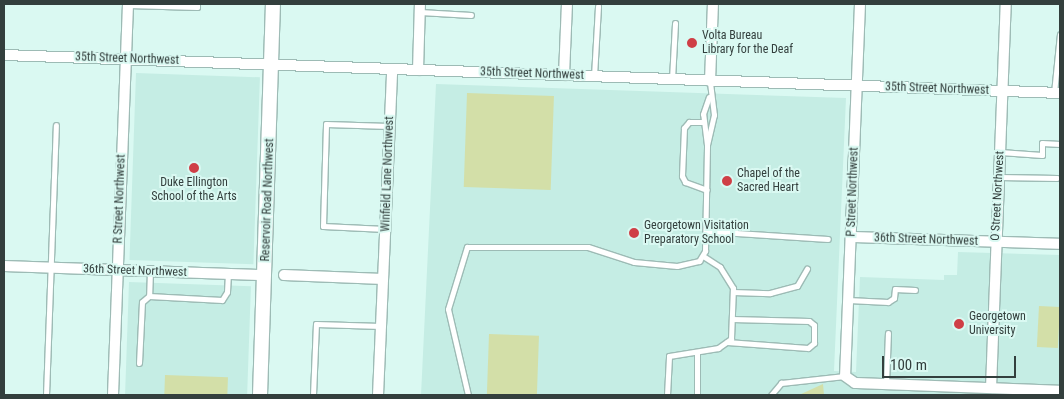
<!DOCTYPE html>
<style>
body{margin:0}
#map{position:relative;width:1064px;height:399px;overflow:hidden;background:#daf9f2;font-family:"Roboto Condensed",sans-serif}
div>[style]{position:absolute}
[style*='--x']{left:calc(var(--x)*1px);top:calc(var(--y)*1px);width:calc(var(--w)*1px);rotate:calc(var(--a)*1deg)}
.built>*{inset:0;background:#c5ede4;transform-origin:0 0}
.green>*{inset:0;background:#d3dfa8;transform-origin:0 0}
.roads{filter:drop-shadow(1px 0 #9dbbb5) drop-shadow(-1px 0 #9dbbb5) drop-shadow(0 1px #9dbbb5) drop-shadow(0 -1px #9dbbb5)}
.lane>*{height:5px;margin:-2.5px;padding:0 2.5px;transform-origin:2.5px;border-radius:2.5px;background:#fff}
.street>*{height:10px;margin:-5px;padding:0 5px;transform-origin:5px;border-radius:5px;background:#fff}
.secondary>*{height:14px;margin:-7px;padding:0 7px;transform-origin:7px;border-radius:7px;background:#fff}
.dots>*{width:14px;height:14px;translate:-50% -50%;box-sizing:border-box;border:2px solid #daf9f2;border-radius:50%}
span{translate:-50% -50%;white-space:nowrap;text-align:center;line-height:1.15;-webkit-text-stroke:4px #daf9f2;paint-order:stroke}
.poi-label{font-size:12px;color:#333f3d}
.left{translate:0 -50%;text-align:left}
.street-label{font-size:12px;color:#333f3d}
.frame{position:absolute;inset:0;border:5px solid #333f3d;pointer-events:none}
.scale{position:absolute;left:882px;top:356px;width:134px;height:22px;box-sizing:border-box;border:2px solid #333f3d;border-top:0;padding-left:6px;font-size:15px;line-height:18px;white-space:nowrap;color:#333f3d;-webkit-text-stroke:4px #daf9f2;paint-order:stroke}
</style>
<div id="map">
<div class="built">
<div style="left:136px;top:73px;width:124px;height:187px;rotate:2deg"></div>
<div style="clip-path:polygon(436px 84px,846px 98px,834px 371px,856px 372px,860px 277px,944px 280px,944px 275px,957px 275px,958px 252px,1060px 255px,1060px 395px,421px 395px)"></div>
<div style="left:129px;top:282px;width:122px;height:113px;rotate:2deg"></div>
</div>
<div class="green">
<div style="left:467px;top:93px;width:87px;height:94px;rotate:2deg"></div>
<div style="left:1039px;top:306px;width:21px;height:41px;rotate:3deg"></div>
<div style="left:489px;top:334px;width:50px;height:61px;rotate:2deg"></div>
<div style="left:165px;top:375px;width:63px;height:20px;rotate:2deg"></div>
<div style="clip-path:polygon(823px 384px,824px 395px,799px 395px)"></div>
</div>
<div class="roads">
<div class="lane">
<div style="--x:128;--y:5;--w:69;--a:1.7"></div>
<div style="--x:197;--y:7;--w:3;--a:-90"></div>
<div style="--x:420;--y:12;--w:51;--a:3.4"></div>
<div style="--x:594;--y:76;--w:70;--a:-86.7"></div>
<div style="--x:672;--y:79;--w:56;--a:-86.9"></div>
<div style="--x:1054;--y:93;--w:59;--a:-84.2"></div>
<div style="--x:703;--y:122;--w:14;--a:180"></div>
<div style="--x:689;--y:122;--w:8;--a:130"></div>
<div style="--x:684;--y:128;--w:48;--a:92.4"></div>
<div style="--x:682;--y:176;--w:7;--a:63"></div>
<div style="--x:685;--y:182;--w:23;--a:20"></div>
<div style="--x:707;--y:145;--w:31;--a:-77"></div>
<div style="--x:714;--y:115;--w:34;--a:-97"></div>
<div style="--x:1000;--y:152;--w:42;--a:4.1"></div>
<div style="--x:1042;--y:155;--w:12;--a:-90"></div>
<div style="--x:1042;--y:143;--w:18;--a:3"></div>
<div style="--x:999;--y:177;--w:58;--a:1"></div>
<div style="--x:385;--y:229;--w:62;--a:-177.2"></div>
<div style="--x:323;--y:226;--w:102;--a:-88.3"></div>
<div style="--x:326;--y:124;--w:63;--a:1.8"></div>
<div style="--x:706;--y:231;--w:122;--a:3.8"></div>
<div style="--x:150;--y:271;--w:25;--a:92"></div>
<div style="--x:149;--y:296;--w:73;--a:3.1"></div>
<div style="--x:222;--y:300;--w:9;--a:-58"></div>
<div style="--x:227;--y:292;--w:18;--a:-87"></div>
<div style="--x:733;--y:292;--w:37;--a:2"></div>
<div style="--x:770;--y:293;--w:28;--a:-15"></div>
<div style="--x:797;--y:286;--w:20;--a:-60"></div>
<div style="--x:848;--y:300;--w:40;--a:2.9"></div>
<div style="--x:888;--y:302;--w:7;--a:-34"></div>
<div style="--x:894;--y:298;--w:9;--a:-84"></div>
<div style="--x:895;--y:289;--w:20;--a:3"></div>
<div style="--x:727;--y:342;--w:81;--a:4.2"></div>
<div style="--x:808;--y:348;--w:8;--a:-40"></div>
<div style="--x:814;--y:343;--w:18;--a:-90"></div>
<div style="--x:814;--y:325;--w:6;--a:-141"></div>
<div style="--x:809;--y:321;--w:77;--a:-178.5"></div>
<div style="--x:139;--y:363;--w:61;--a:-87.2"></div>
<div style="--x:142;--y:302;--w:9;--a:-41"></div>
<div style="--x:886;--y:384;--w:51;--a:-87.8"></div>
<div style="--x:46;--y:395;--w:270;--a:-87.9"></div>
<div style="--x:313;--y:395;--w:71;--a:-87.6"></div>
<div style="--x:316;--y:324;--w:65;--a:1.8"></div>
<div style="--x:468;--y:395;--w:88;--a:-103.1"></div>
<div style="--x:448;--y:309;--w:65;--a:-73"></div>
<div style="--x:467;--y:247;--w:121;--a:0"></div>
<div style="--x:588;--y:247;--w:48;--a:18.1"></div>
<div style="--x:634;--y:262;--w:43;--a:5.3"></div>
<div style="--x:677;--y:266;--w:23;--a:-13"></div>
<div style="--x:699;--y:261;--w:12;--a:-59"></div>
<div style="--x:705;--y:251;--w:106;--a:-88.9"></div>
<div style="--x:707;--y:145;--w:31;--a:-97"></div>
<div style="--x:703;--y:114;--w:18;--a:-71"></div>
<div style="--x:667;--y:395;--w:39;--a:-87"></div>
<div style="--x:669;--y:356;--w:50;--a:-9.3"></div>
<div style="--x:718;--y:348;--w:16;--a:-35"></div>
<div style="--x:731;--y:339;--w:51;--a:-87.8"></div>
<div style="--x:733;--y:288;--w:25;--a:-122"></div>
<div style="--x:720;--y:267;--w:20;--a:-147"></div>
<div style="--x:697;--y:395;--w:42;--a:-90"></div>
<div style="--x:771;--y:395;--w:16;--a:-50"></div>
<div style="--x:781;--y:383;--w:64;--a:-6.2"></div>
</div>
<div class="street">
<div style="--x:860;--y:4;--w:372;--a:92.3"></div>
<div style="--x:845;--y:376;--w:12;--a:35"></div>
<div style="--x:855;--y:383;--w:205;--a:2.2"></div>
<div style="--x:4;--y:55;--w:1057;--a:2.06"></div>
<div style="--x:418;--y:70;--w:66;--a:-88.3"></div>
<div style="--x:564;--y:75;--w:71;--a:-87.6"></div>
<div style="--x:710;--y:81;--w:77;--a:-87.8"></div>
<div style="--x:851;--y:237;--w:209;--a:1.9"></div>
<div style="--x:4;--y:266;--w:262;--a:2"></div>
<div style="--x:284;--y:275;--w:99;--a:2.3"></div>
<div style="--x:991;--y:388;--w:384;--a:-87.8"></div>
<div style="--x:113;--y:395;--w:391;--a:-87.8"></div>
<div style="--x:378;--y:395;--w:326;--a:-87.5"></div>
</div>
<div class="secondary">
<div style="--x:260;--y:395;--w:391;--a:-88.1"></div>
</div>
</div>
<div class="dots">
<div style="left:692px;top:43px;background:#cf3f46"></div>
<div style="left:194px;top:168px;background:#cf3f46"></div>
<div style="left:727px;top:181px;background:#cf3f46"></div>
<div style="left:634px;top:233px;background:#cf3f46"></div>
<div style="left:959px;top:324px;background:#cf3f46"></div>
</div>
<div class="poi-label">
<span class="left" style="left:702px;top:43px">Volta Bureau<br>Library for the Deaf</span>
<span class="left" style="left:737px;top:181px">Chapel of the<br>Sacred Heart</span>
<span style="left:194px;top:190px">Duke Ellington<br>School of the Arts</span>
<span class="left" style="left:644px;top:233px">Georgetown Visitation<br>Preparatory School</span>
<span class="left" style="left:969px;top:324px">Georgetown<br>University</span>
</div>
<div class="street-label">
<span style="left:127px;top:59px;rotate:2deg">35th Street Northwest</span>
<span style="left:532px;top:74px;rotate:2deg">35th Street Northwest</span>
<span style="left:937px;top:89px;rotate:2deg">35th Street Northwest</span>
<span style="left:388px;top:174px;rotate:-88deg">Winfield Lane Northwest</span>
<span style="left:853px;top:192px;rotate:-88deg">P Street Northwest</span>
<span style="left:998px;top:196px;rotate:-87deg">O Street Northwest</span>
<span style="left:120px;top:199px;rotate:-88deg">R Street Northwest</span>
<span style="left:268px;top:200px;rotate:-88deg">Reservoir Road Northwest</span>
<span style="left:926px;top:240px;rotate:2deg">36th Street Northwest</span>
<span style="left:135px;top:271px;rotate:2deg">36th Street Northwest</span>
</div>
<div class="frame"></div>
<div class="scale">100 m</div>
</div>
